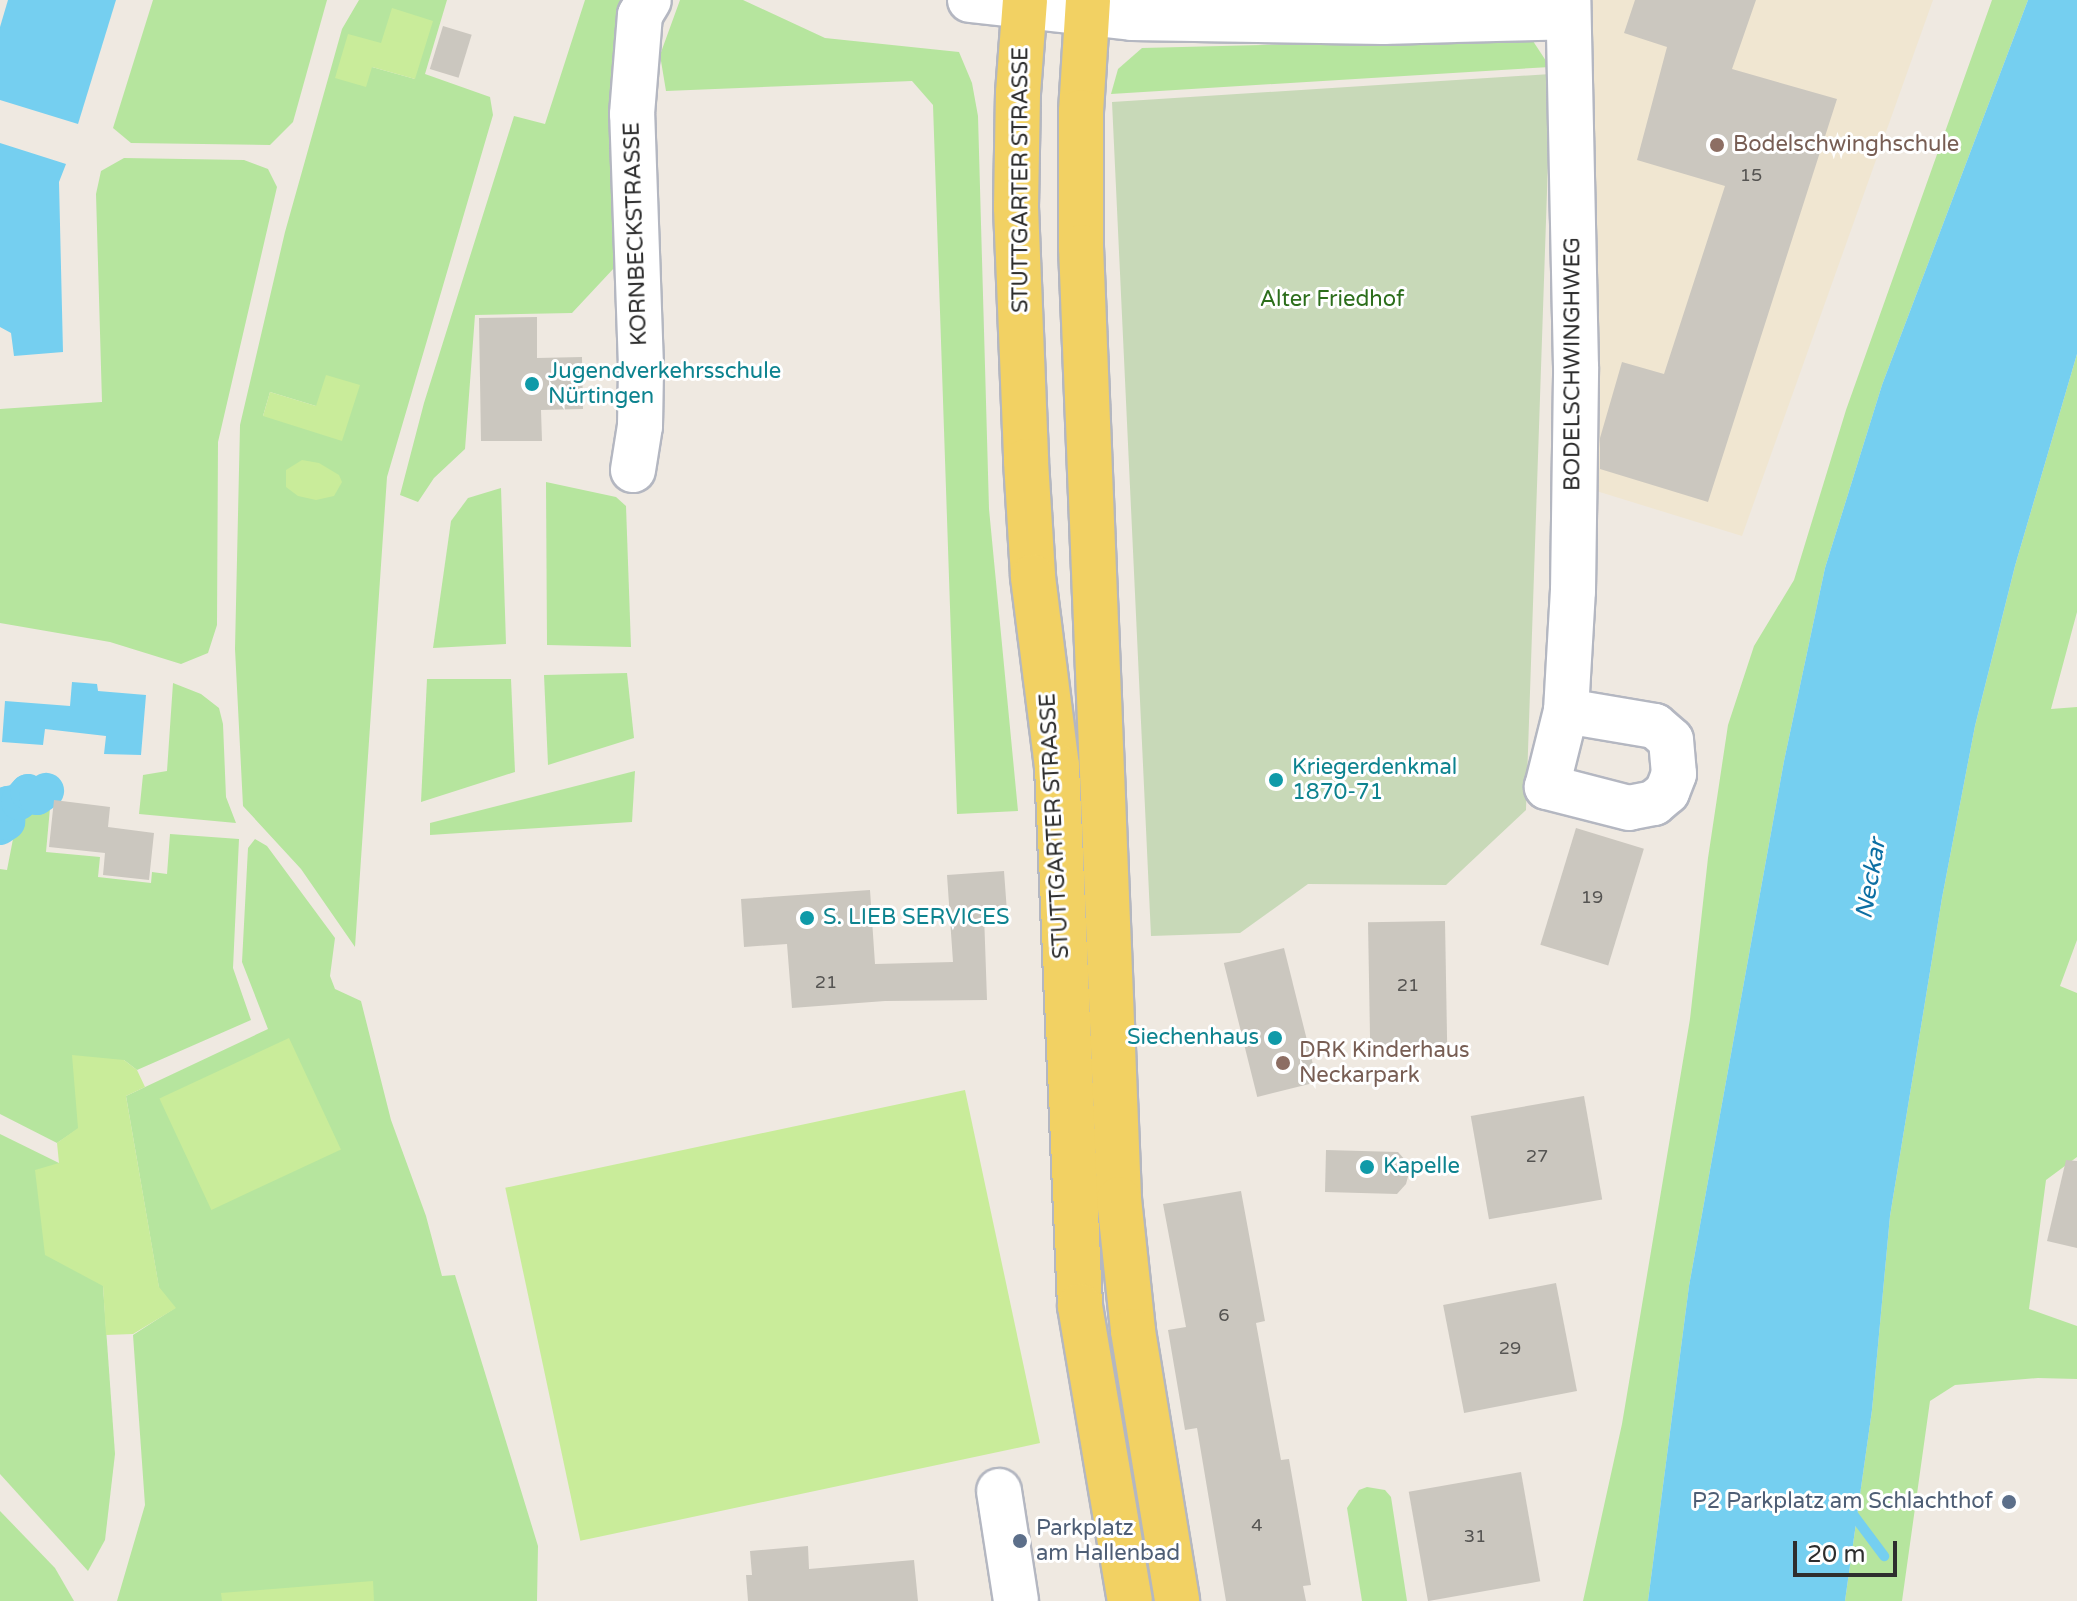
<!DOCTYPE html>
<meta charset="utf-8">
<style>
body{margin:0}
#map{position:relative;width:2077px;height:1601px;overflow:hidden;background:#efe9e1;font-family:"Varela Round",sans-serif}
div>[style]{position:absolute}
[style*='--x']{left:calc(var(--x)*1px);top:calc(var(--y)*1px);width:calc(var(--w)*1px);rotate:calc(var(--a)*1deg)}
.education>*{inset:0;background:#f0e6d1}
.green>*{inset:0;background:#b6e59e}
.cemetery>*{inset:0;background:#c8d9b8}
.pitch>*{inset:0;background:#c9ec9a;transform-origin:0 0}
.water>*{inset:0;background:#75cff0}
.stream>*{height:10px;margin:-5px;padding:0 5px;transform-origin:5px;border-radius:5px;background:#75cff0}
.canal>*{height:36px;margin:-18px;padding:0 18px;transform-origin:18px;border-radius:18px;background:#75cff0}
.building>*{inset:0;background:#cbc7bf;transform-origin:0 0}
.roads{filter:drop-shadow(2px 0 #b4b7c1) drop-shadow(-2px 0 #b4b7c1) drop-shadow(0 2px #b4b7c1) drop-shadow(0 -2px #b4b7c1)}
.minor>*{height:44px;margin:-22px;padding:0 22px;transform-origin:22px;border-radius:22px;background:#fff}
.major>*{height:44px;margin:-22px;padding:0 22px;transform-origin:22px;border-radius:22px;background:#f2d163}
.dots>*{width:22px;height:22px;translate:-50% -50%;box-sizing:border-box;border:4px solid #fff;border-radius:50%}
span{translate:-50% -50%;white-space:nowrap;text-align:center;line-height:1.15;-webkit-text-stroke:6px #fff;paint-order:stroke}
.number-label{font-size:18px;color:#555452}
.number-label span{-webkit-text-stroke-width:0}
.education-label{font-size:22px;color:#785e54}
.left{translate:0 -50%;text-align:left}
.street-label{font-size:22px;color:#2e2e2e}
.park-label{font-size:22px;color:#2c6e1b}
.culture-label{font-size:22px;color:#0d838f}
.right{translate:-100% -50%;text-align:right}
.service-label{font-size:22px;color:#4e5e75}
.water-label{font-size:24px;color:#0d6fa3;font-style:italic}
.scale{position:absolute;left:1793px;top:1541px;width:104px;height:36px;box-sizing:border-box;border:4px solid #2e2e2e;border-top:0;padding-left:10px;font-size:24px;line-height:28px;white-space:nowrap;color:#2e2e2e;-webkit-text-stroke:6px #fff;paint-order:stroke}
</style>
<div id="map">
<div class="education">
<div style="clip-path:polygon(1588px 0,1933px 0,1742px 536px,1577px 485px)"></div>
</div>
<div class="green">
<div style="clip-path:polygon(153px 0,327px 0,293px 122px,270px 145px,131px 143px,113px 128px)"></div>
<div style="clip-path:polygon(evenodd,359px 0,447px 0,425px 74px,490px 97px,493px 115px,387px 477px,355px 947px,301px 869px,243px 806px,235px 649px,240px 425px,285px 232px,342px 29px,359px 0,381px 44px,415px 79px,372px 67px,381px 44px,359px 0,270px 392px,316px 406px,263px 416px,270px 392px)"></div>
<div style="clip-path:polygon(585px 0,626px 0,619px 22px,611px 79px,615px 267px,572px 313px,475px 315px,465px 449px,434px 478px,418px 502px,400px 495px,424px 403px,514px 116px,545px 124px)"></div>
<div style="clip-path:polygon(680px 0,743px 0,825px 38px,959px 52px,972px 83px,978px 116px,989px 509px,1018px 811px,957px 814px,933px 105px,912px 81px,666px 91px,660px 55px)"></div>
<div style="clip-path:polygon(1992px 0,2028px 0,1882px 385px,1825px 568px,1784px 761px,1689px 1286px,1648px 1601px,1583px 1601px,1622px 1424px,1690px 1019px,1708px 858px,1728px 725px,1754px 646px,1794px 580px,1846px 410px)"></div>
<div style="clip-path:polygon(1531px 38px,1550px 67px,1111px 94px,1118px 69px,1142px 48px)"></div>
<div style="clip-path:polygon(124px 158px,244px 160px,268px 169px,277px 187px,218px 442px,217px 625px,208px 653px,181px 664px,110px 642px,0 623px,0 409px,102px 402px,96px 194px,101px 171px)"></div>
<div style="clip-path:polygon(2077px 354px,2077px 612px,2051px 709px,2077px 707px,2077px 940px,2060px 986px,2077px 993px,2077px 1157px,2046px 1180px,2029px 1309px,2077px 1326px,2077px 1379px,2038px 1378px,1955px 1385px,1930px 1401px,1902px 1601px,1845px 1601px,1872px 1410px,1890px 1216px,1942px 898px,1975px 726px,2015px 566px)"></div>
<div style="clip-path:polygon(546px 482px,616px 497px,626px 506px,631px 647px,547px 645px)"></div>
<div style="clip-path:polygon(501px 488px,506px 644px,433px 648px,451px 521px,468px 498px)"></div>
<div style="clip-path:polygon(627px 673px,634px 738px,548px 765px,544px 675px)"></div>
<div style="clip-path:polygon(427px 679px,511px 679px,515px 772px,421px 802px)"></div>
<div style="clip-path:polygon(173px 683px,201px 694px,219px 708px,223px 724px,226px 797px,236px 823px,139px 814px,143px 775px,167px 771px)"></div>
<div style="clip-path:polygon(635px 771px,632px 822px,430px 835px,430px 823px)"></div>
<div style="clip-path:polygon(50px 808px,46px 852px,100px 857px,98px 877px,151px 883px,152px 872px,167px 874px,170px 834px,239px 839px,233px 968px,251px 1020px,137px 1070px,124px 1060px,78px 1129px,57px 1143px,0 1114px,0 869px,7px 870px,18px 813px)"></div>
<div style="clip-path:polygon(255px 839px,267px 846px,335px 938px,330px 976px,335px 989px,361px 1001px,391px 1120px,426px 1216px,442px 1276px,455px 1275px,538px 1546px,537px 1601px,117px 1601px,145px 1505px,133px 1335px,175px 1308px,159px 1288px,126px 1096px,268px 1029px,242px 962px,248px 848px)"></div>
<div style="clip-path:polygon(0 1134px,59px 1163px,103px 1286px,115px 1454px,105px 1540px,88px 1571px,0 1474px)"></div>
<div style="clip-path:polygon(1367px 1487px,1385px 1490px,1391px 1497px,1407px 1601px,1362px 1601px,1347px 1508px,1359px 1490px)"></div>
<div style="clip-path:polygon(0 1511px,55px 1568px,74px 1601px,0 1601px)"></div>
</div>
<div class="cemetery">
<div style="clip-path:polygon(1551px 74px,1526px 810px,1446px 885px,1308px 884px,1240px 933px,1151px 936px,1112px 102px)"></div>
</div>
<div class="pitch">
<div style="clip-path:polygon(392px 8px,433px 21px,415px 79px,372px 67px,366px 87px,335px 78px,348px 34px,381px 43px)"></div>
<div style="clip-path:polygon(326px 375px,360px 385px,342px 441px,263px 416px,270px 392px,316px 406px)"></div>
<div style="clip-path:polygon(302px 460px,319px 463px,339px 475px,342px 482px,334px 496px,316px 500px,298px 496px,286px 487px,286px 470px)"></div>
<div style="left:289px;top:1038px;width:123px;height:143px;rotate:65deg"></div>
<div style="clip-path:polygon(72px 1055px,124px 1060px,137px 1070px,145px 1087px,126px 1096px,159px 1287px,176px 1308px,133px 1334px,106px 1335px,103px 1286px,45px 1255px,35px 1170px,59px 1163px,57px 1143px,78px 1128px)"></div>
<div style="left:965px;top:1090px;width:361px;height:470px;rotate:78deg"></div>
<div style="clip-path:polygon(373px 1581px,374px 1601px,222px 1601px,221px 1593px)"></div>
</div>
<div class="water">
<div style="clip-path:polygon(8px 0,116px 0,78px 124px,0 100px,0 27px)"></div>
<div style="clip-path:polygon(2028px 0,2077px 0,2077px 354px,2015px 566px,1975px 726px,1942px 898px,1890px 1216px,1872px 1410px,1845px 1601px,1648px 1601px,1689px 1286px,1784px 761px,1825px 568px,1882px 385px)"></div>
<div style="clip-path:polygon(0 143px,66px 164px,59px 182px,63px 352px,14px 356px,11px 333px,0 327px)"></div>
<div style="clip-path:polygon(72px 682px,97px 684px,98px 691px,146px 695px,141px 755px,104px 754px,106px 736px,45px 729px,43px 745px,2px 742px,5px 701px,70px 706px)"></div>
</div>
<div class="stream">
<div style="--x:1849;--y:1509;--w:59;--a:53.3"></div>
</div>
<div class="canal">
<div style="--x:0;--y:827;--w:9;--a:-36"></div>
<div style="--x:7;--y:822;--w:18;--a:-87"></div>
<div style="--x:8;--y:804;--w:11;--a:-10"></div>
<div style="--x:19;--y:802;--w:13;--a:-48"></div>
<div style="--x:28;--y:792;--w:10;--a:29"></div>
<div style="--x:37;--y:797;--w:11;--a:-34"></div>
</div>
<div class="building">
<div style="clip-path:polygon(1635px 0,1756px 0,1732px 69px,1837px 99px,1708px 502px,1600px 469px,1600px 438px,1622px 362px,1664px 374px,1725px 186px,1637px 160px,1667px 47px,1624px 33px)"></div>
<div style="left:443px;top:26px;width:30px;height:45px;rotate:17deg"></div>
<div style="clip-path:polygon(537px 317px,537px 358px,582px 357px,583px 409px,541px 410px,542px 441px,481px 441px,479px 318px)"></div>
<div style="clip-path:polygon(54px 800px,110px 807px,108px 827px,154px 833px,149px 880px,103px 875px,105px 853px,49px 847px)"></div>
<div style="left:1576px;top:828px;width:71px;height:122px;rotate:17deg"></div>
<div style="clip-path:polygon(1004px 871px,1007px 912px,984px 914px,987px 1000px,885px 1001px,792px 1008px,787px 944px,744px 947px,741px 899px,870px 890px,875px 964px,953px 962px,947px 875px)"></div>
<div style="left:1445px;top:921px;width:127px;height:77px;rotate:89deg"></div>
<div style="left:1284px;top:948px;width:138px;height:62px;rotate:76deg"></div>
<div style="left:1584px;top:1096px;width:105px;height:115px;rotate:80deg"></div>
<div style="clip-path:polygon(1326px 1150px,1398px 1152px,1406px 1161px,1409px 1173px,1406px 1184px,1397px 1194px,1325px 1192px)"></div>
<div style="clip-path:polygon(2066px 1160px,2077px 1161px,2077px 1248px,2047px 1241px)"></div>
<div style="clip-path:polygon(1241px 1191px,1265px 1321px,1256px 1323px,1281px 1460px,1289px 1459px,1311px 1585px,1303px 1586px,1306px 1601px,1226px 1601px,1197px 1428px,1185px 1430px,1168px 1330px,1186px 1327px,1163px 1204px)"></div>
<div style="left:1556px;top:1283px;width:110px;height:115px;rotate:79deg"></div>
<div style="left:1521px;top:1472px;width:111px;height:114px;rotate:80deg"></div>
<div style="clip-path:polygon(808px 1546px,809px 1569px,914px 1560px,918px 1601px,748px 1601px,746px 1575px,752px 1575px,750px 1551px)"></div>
</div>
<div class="roads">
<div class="minor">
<div style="--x:970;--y:0;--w:163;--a:6.3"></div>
<div style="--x:1132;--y:18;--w:251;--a:0.9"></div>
<div style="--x:1383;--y:22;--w:185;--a:-1.5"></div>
<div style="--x:633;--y:470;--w:45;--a:-81"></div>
<div style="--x:640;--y:426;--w:59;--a:-89"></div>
<div style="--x:641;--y:367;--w:253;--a:-92"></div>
<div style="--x:632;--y:114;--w:99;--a:-85.4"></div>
<div style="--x:640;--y:15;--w:17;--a:-59"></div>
<div style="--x:1566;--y:711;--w:90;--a:9.6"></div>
<div style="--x:1655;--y:726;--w:21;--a:41"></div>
<div style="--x:1671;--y:740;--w:34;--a:85"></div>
<div style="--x:1674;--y:774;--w:19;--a:111"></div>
<div style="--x:1667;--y:792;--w:17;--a:140"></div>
<div style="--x:1654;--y:803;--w:25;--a:169"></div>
<div style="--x:1629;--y:808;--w:85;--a:-165.6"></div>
<div style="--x:1547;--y:787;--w:78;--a:-76"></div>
<div style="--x:1566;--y:711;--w:120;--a:-86.7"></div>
<div style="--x:1573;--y:591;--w:224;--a:-89.2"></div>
<div style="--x:1576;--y:367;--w:367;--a:-91.2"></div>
<div style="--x:999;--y:1491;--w:111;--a:81.2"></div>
</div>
<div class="major">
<div style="--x:1025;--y:0;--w:93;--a:94.3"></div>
<div style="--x:1018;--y:93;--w:114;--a:91"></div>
<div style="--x:1016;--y:207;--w:254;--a:87.7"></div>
<div style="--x:1026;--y:461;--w:116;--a:86.5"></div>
<div style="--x:1033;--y:577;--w:191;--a:82.8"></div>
<div style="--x:1057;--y:766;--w:540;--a:87.56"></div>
<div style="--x:1080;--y:1306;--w:299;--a:80.4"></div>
<div style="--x:1088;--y:0;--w:112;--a:93.6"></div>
<div style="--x:1081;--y:112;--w:135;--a:90"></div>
<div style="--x:1081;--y:247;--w:953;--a:87.71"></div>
<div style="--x:1119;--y:1199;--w:133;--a:83.9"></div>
<div style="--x:1133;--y:1331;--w:274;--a:80.7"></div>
</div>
</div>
<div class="dots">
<div style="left:1717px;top:145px;background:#8d6e63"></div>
<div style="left:532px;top:384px;background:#0f9aa8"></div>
<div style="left:1276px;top:780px;background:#0f9aa8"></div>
<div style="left:807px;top:918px;background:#0f9aa8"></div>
<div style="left:1275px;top:1038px;background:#0f9aa8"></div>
<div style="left:1283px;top:1063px;background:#8d6e63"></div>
<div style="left:1367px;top:1167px;background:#0f9aa8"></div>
<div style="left:2009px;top:1502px;background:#5c6f8a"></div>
<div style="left:1020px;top:1541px;background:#5c6f8a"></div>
</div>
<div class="number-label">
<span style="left:1751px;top:175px">15</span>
<span style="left:1592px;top:897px">19</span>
<span style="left:826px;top:982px">21</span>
<span style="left:1408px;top:985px">21</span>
<span style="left:1537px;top:1156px">27</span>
<span style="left:1224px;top:1315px">6</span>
<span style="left:1510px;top:1348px">29</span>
<span style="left:1257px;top:1525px">4</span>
<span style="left:1475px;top:1536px">31</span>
</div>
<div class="education-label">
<span class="left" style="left:1733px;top:145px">Bodelschwinghschule</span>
<span class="left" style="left:1299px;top:1063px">DRK Kinderhaus<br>Neckarpark</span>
</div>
<div class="street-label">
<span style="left:1021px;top:180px;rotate:-90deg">STUTTGARTER STRASSE</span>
<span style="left:636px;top:234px;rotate:-92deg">KORNBECKSTRASSE</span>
<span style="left:1573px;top:364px;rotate:-90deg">BODELSCHWINGHWEG</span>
<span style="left:1055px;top:826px;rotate:-93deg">STUTTGARTER STRASSE</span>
</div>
<div class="park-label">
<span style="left:1332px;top:300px">Alter Friedhof</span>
</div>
<div class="culture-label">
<span class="left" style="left:548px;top:384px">Jugendverkehrsschule<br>Nürtingen</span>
<span class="left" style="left:1292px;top:780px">Kriegerdenkmal<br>1870-71</span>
<span class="left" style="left:823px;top:918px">S. LIEB SERVICES</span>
<span class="right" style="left:1259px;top:1038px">Siechenhaus</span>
<span class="left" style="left:1383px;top:1167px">Kapelle</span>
</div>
<div class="service-label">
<span class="right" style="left:1993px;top:1502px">P2 Parkplatz am Schlachthof</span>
<span class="left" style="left:1036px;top:1541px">Parkplatz<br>am Hallenbad</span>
</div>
<div class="water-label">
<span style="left:1871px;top:879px;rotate:-80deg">Neckar</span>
</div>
<div class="scale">20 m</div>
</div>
